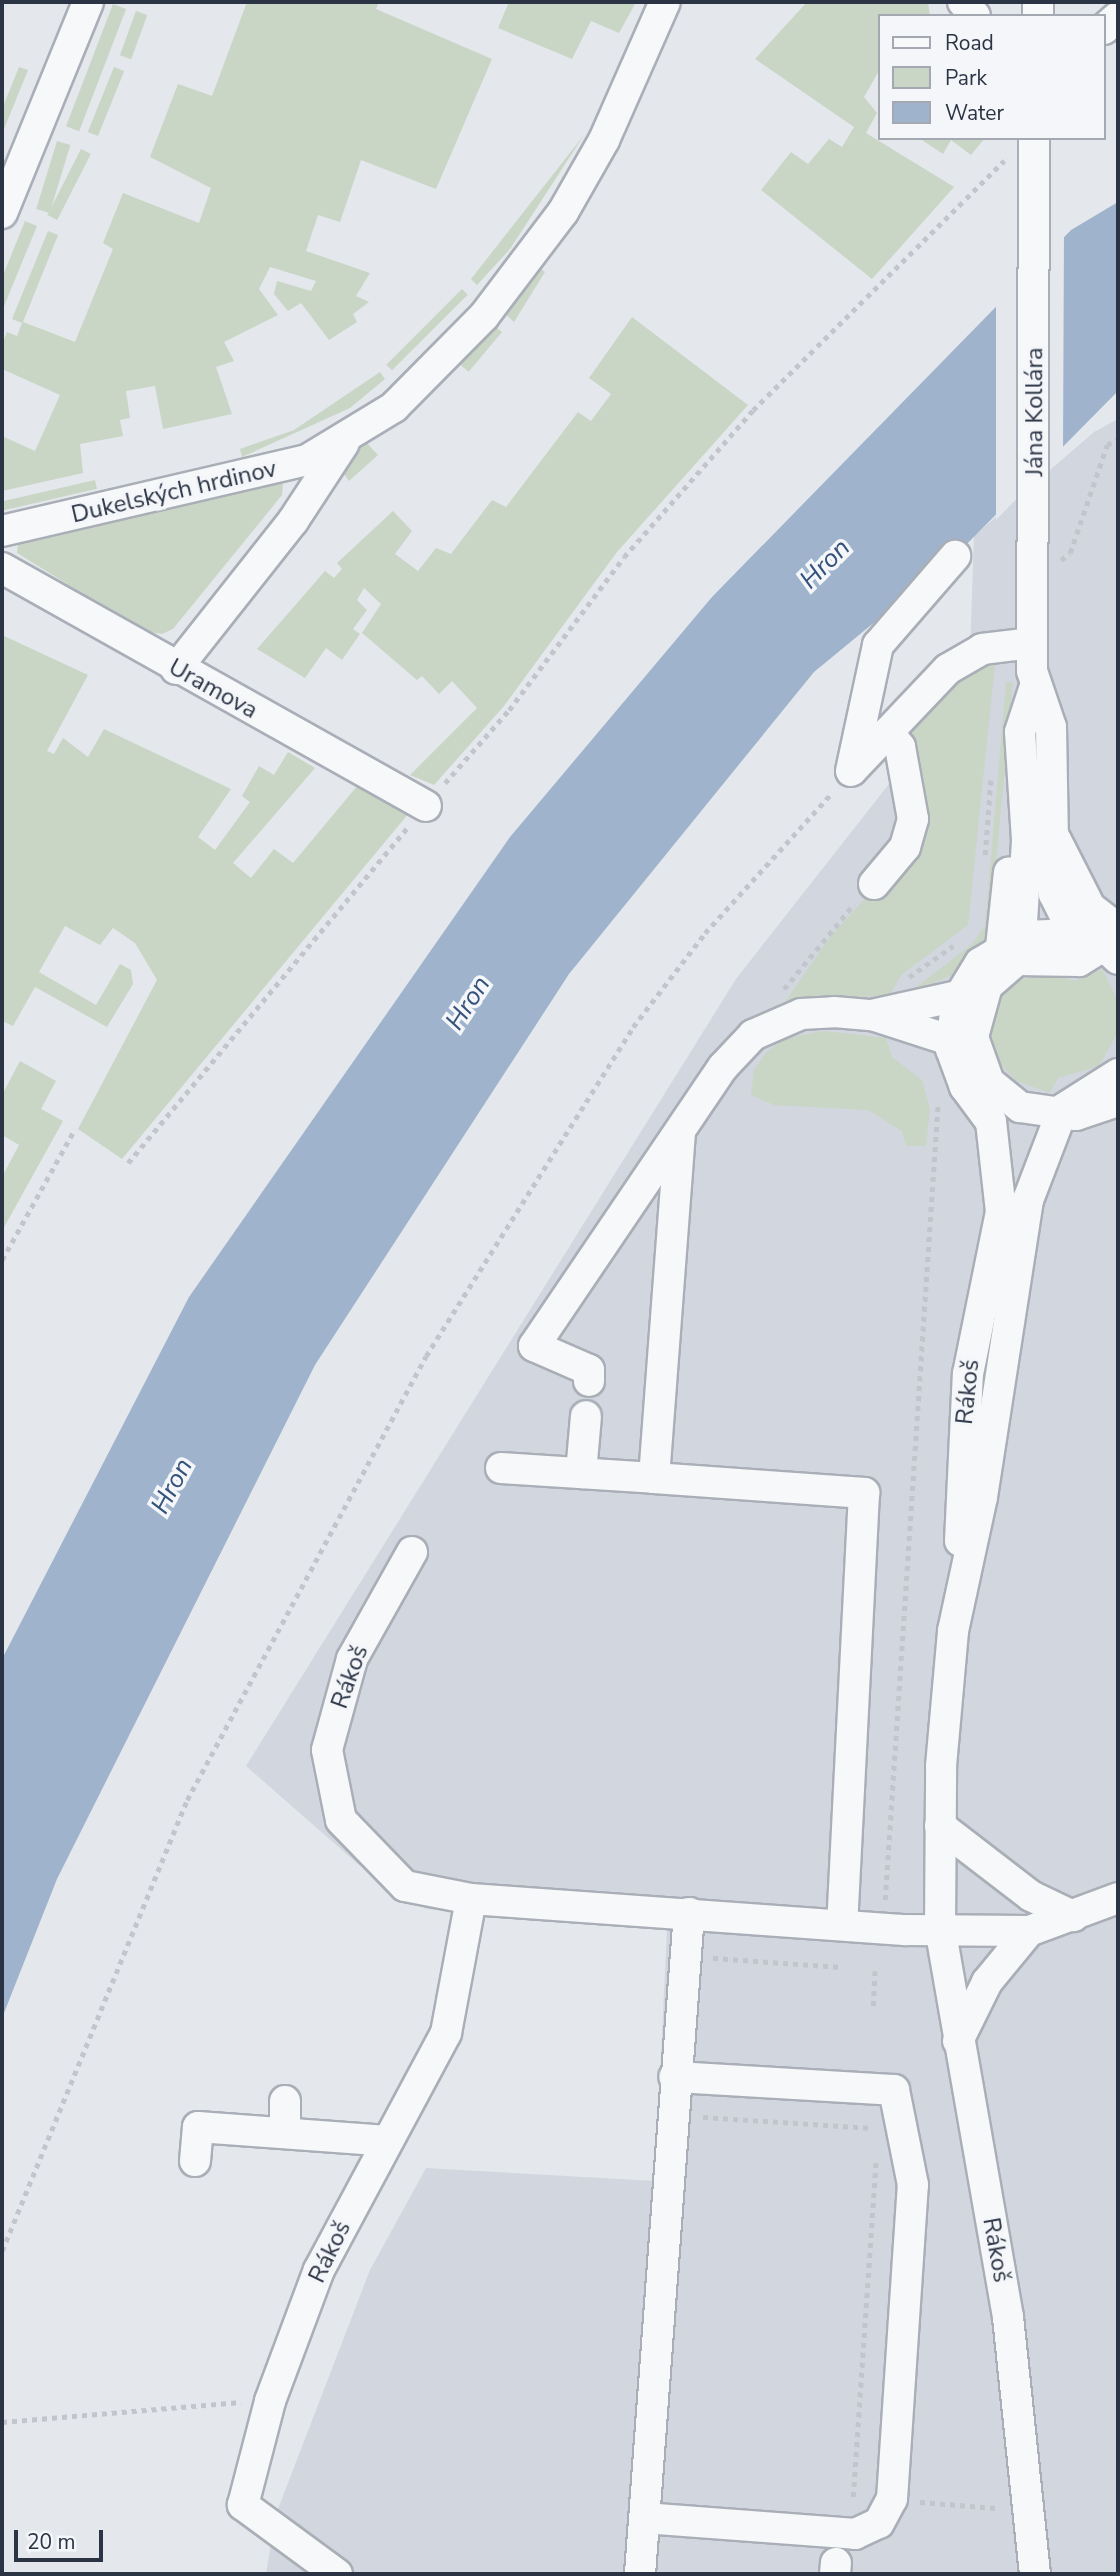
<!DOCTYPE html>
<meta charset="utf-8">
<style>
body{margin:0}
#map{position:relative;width:1120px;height:2576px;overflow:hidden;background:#e4e7ec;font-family:"Nunito Sans",sans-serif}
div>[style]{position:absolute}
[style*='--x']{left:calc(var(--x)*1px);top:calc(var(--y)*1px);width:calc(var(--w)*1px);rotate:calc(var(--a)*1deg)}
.built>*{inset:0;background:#d2d6de}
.green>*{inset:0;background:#c9d6c5;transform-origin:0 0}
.water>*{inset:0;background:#9fb4cc}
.pier>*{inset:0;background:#e4e7ec}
.path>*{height:4.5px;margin-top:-2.25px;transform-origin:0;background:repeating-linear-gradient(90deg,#c2c5cb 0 5px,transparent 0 10px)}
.roads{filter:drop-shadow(2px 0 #a9aeb7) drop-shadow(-2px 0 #a9aeb7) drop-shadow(0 2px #a9aeb7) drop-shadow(0 -2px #a9aeb7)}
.minor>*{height:30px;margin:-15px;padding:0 15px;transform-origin:15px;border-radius:15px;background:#f7f8fa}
span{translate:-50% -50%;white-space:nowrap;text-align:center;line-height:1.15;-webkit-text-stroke:7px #f4f6f9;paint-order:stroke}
.street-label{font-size:24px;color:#2b3445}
.water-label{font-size:26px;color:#34527a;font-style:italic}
.frame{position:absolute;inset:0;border:4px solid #2b3445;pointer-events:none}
.legend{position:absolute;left:878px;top:14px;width:228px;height:126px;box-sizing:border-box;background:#f4f6f9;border:2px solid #a4a8b1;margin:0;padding:9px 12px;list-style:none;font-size:21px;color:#2b3445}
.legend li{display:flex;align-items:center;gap:14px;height:35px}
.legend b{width:35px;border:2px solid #a4a8b1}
.scale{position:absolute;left:14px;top:2530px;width:89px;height:32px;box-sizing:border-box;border:4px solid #2b3445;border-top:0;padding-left:9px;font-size:21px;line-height:24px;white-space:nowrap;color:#2b3445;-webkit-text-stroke:5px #f4f6f9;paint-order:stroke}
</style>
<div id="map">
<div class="built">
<div style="clip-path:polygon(1118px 419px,1118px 2574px,266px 2574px,276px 2514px,370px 2270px,426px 2168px,655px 2181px,667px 1930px,426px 1909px,358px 1864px,246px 1766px,736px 979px,969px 682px,974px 536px,1094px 432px)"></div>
</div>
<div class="green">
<div style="clip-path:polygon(247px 2px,379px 2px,376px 9px,492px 59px,436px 189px,361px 160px,340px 222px,318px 215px,306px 251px,370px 273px,356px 296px,369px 302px,353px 314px,357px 322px,329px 340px,301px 303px,288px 311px,274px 294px,277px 281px,311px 291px,316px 281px,270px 267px,259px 289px,278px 315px,224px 342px,234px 361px,216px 367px,232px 414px,163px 429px,155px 386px,126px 391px,130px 418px,120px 420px,123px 436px,80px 444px,83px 473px,2px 491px,2px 436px,35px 451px,60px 395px,2px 369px,2px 344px,7px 332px,17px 336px,22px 323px,12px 319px,48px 231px,58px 235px,23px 322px,75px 342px,113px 249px,103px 243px,123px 193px,199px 223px,211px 188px,150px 157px,178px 84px,212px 96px)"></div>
<div style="clip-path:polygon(509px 2px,636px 2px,619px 33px,591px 21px,572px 59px,498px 28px)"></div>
<div style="clip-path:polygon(807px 2px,928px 2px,930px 16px,880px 16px,880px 69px,864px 97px,877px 113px,866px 133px,954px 187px,872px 279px,761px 190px,791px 152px,808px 164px,829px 139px,842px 147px,854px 127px,755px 59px)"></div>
<div style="left:113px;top:4px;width:14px;height:131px;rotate:21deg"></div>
<div style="left:136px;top:11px;width:12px;height:47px;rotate:20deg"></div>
<div style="clip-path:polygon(19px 67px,28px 70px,2px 134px,2px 109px)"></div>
<div style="left:114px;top:67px;width:11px;height:70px;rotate:22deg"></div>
<div style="clip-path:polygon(584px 135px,510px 249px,477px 285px,471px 279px)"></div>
<div style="clip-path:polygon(919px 138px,985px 138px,971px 155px,951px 140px,943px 154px)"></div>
<div style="left:57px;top:141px;width:14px;height:71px;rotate:17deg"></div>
<div style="left:81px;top:149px;width:11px;height:74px;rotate:27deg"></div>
<div style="clip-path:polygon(25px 221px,37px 226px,2px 311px,2px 278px)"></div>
<div style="clip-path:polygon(535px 265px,545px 272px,514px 322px,500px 309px)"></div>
<div style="left:462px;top:289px;width:8px;height:107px;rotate:45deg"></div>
<div style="clip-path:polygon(632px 317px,748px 405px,617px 552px,504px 706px,434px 785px,410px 775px,477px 708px,452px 681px,439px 694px,422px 676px,417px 680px,362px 633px,381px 604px,364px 588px,357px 600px,367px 610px,353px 629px,360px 634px,342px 660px,326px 648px,305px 678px,257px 649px,325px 571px,334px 578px,342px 569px,337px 563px,393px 511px,412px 531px,395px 554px,418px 571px,436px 548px,451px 554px,492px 500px,506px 507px,578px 412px,591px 421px,611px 394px,589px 378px)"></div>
<div style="left:489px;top:321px;width:17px;height:52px;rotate:40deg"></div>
<div style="clip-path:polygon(380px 372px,385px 379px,350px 408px,242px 457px,240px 449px,294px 430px)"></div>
<div style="clip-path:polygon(364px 440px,378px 455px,349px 481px,341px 470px)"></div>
<div style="left:95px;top:480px;width:9px;height:96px;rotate:77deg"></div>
<div style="clip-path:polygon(275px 481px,283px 484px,282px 495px,173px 629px,162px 634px,143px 631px,17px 553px,18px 542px)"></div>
<div style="clip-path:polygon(2px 635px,88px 675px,47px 751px,54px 754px,63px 738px,88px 757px,104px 729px,231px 789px,198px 837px,215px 850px,250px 802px,242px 796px,259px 766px,274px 775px,288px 752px,315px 768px,233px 863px,251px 878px,274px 849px,293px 863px,358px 785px,409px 813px,122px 1159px,78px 1129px,157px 980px,135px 943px,113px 928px,100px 945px,65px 926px,39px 972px,96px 1005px,120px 964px,131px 970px,133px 984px,107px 1027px,35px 987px,13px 1026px,2px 1021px)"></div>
<div style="clip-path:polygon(980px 663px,995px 664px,968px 925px,901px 975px,890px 995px,785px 1002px,830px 937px,915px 844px,907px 732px,926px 701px)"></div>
<div style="clip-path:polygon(1006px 682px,1013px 683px,989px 936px,953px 975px,906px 995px,972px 944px,985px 926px)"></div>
<div style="clip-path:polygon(1102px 969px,1118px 1001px,1118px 1032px,1099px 1066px,1058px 1078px,1050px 1093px,1016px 1081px,992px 1055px,989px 1018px,1011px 982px,1048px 974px,1076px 981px)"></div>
<div style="clip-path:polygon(824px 1031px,886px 1038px,892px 1057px,922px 1080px,930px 1109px,926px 1146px,906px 1146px,902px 1131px,868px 1110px,774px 1105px,751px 1095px,754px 1069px,766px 1053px,786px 1038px)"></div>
<div style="clip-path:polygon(20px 1061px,56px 1081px,41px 1109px,63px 1121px,2px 1231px,2px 1177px,19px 1145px,2px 1135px,2px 1095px)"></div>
</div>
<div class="water">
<div style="clip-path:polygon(1118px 202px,1118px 391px,955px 556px,814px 672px,569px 974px,315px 1365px,57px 1879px,2px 2018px,2px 1659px,189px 1297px,510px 837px,712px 597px,1071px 230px)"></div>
</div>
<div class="pier">
<div style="clip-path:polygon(1064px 232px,1063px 451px,996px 520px,996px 302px)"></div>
</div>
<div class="path">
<div style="--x:1061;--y:560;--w:11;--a:-38"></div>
<div style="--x:1070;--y:553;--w:114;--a:-71.1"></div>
<div style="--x:1107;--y:445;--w:13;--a:-29"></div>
<div style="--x:445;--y:783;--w:97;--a:-48.8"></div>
<div style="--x:509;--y:710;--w:191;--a:-53.1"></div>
<div style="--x:624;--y:557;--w:196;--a:-48.7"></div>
<div style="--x:753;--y:410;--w:354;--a:-44.8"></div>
<div style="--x:985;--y:855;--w:79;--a:-85.7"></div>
<div style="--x:909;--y:977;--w:54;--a:-35.2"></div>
<div style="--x:784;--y:989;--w:110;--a:-50.5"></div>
<div style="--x:128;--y:1163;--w:437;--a:-50.2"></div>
<div style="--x:2;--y:1260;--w:150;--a:-60.9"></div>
<div style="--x:885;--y:1900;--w:800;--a:-86.2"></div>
<div style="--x:713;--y:1958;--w:128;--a:4"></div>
<div style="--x:873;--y:2006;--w:35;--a:-87"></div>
<div style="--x:703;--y:2117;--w:169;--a:3.7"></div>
<div style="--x:2;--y:2251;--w:487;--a:-67.7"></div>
<div style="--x:187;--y:1800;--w:504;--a:-61.71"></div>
<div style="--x:426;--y:1356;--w:389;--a:-57.8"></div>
<div style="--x:633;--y:1027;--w:118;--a:-52.5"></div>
<div style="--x:705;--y:933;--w:189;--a:-47.8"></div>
<div style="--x:2;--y:2422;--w:240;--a:-4.8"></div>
<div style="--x:853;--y:2497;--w:339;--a:-86.1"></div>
<div style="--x:920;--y:2502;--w:76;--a:4.5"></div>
</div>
<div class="roads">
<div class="minor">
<div style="--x:963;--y:2;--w:18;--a:49"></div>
<div style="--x:1038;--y:16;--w:14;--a:-90"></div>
<div style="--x:1104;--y:29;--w:18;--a:-41"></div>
<div style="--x:1034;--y:138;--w:533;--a:90.21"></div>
<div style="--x:1032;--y:671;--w:59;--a:71.3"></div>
<div style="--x:1051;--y:727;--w:167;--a:89"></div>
<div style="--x:1054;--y:894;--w:45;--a:63.4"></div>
<div style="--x:2;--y:213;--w:228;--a:-67.8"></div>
<div style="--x:2;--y:531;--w:313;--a:-13.1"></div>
<div style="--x:307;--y:460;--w:102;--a:-31.3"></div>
<div style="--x:394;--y:407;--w:128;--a:-45.3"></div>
<div style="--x:484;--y:316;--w:131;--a:-52.8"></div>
<div style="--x:563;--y:212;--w:83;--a:-60.3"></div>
<div style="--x:604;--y:140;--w:151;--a:-66.2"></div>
<div style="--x:2;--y:568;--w:486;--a:29.3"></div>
<div style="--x:176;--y:669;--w:189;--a:-51.7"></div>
<div style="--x:293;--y:521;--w:93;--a:-56.8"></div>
<div style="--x:853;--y:769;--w:138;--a:-46.5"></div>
<div style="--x:948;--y:669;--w:39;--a:-30"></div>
<div style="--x:982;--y:649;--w:49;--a:-7"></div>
<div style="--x:851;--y:771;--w:129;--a:-77.9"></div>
<div style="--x:878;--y:645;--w:118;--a:-49.1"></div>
<div style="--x:1056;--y:840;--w:75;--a:63.1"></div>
<div style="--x:1090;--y:907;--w:36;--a:38"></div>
<div style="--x:874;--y:884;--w:48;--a:-50"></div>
<div style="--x:905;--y:847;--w:29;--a:-74"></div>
<div style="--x:913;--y:819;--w:73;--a:-100.2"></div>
<div style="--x:900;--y:747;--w:19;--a:-129"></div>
<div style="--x:1118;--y:937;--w:46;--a:148.4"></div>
<div style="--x:1079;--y:961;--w:62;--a:-179.1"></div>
<div style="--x:1017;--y:960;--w:40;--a:139"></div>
<div style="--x:987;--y:986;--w:53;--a:105.4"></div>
<div style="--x:973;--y:1037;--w:48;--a:70.4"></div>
<div style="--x:989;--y:1082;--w:40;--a:39"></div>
<div style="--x:1020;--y:1107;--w:57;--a:8.1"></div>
<div style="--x:1076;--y:1115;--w:44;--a:-18.4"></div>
<div style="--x:1001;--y:947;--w:75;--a:-83.9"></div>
<div style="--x:1020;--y:955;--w:115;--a:-86.5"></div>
<div style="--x:1027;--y:840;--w:108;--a:-93.7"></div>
<div style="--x:1020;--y:732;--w:48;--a:-71.9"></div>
<div style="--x:872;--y:1015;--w:88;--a:-12.5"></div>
<div style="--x:680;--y:1132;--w:347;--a:94.3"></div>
<div style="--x:654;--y:1478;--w:211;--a:4.1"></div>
<div style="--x:864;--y:1493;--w:431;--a:92.9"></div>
<div style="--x:589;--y:1381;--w:11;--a:-90"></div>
<div style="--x:589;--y:1370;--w:60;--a:-156.4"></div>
<div style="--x:534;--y:1346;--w:337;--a:-55.9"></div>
<div style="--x:723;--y:1067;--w:44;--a:-46.8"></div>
<div style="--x:753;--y:1035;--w:52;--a:-23.6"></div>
<div style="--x:801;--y:1014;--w:33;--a:-3"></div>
<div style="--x:834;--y:1012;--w:38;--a:5"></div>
<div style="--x:872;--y:1015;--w:107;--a:17.9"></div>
<div style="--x:501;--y:1468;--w:153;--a:3.7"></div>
<div style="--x:581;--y:1473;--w:57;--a:-85"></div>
<div style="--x:960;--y:1541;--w:167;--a:-87.3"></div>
<div style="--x:968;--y:1374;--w:165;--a:-78.5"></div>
<div style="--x:1001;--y:1212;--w:91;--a:-96.3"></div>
<div style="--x:991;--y:1122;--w:44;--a:-126.6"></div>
<div style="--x:965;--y:1087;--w:40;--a:-110.2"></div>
<div style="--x:951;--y:1049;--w:47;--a:-83.9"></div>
<div style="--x:956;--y:1002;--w:46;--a:-58.4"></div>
<div style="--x:980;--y:963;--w:52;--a:-31"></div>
<div style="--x:1025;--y:936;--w:49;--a:-2.3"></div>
<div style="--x:1074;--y:934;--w:28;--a:18"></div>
<div style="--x:1101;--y:943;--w:23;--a:43"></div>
<div style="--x:412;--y:1552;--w:123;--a:119.3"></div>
<div style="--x:352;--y:1659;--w:94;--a:105.4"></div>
<div style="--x:327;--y:1750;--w:71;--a:78.7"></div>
<div style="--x:341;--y:1820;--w:92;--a:45.9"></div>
<div style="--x:405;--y:1886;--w:67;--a:11.1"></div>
<div style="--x:471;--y:1899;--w:436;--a:4.1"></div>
<div style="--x:906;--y:1930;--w:123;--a:0.5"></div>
<div style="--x:1029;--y:1931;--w:95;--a:-20.3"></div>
<div style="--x:940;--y:1826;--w:115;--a:37.6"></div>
<div style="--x:1031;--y:1896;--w:47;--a:25.5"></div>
<div style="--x:958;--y:2041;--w:66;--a:-63.8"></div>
<div style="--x:987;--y:1982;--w:66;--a:-50.5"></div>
<div style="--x:285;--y:2133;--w:32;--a:-90"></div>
<div style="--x:195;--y:2161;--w:34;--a:-85"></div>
<div style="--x:198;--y:2127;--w:190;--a:4.2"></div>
<div style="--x:644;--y:2518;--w:212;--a:4.3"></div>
<div style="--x:855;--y:2534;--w:26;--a:-25"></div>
<div style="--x:879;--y:2523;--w:27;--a:-62"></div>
<div style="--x:892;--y:2499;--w:315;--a:-86.2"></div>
<div style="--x:913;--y:2185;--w:97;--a:-101.3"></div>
<div style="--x:894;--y:2090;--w:220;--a:-176.6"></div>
<div style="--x:337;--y:2574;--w:117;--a:-143.7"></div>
<div style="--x:243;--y:2505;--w:107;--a:-75.4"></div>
<div style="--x:270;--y:2401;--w:140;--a:-69.5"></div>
<div style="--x:319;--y:2270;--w:269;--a:-61.8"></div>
<div style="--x:446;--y:2033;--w:136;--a:-79.4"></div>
<div style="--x:640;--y:2574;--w:663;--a:-85.76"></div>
<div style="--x:835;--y:2574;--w:11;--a:-85"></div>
<div style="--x:1035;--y:2574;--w:258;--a:-96"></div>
<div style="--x:1008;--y:2317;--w:394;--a:-99.9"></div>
<div style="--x:940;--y:1929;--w:163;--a:-89.6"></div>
<div style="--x:941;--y:1766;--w:136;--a:-84.9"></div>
<div style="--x:953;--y:1631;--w:137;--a:-77.8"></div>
<div style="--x:982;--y:1497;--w:301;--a:-81.2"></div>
<div style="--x:1028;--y:1200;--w:97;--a:-69"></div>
<div style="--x:1063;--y:1109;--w:65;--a:-32.5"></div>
</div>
</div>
<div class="street-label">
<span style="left:1035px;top:412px;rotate:-90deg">Jána Kollára</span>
<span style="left:174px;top:492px;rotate:-13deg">Dukelských hrdinov</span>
<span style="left:213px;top:689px;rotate:29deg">Uramova</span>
<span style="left:968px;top:1392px;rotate:-84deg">Rákoš</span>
<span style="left:350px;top:1677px;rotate:-70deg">Rákoš</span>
<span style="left:996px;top:2250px;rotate:80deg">Rákoš</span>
<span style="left:330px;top:2252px;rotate:-64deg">Rákoš</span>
</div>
<div class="water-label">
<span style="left:825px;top:564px;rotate:-45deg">Hron</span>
<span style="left:468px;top:1003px;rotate:-57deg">Hron</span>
<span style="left:172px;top:1486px;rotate:-62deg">Hron</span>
</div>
<div class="frame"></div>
<ul class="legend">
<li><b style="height:9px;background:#f7f8fa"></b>Road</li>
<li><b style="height:19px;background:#c9d6c5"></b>Park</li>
<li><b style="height:19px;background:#9fb4cc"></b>Water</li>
</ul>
<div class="scale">20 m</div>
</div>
